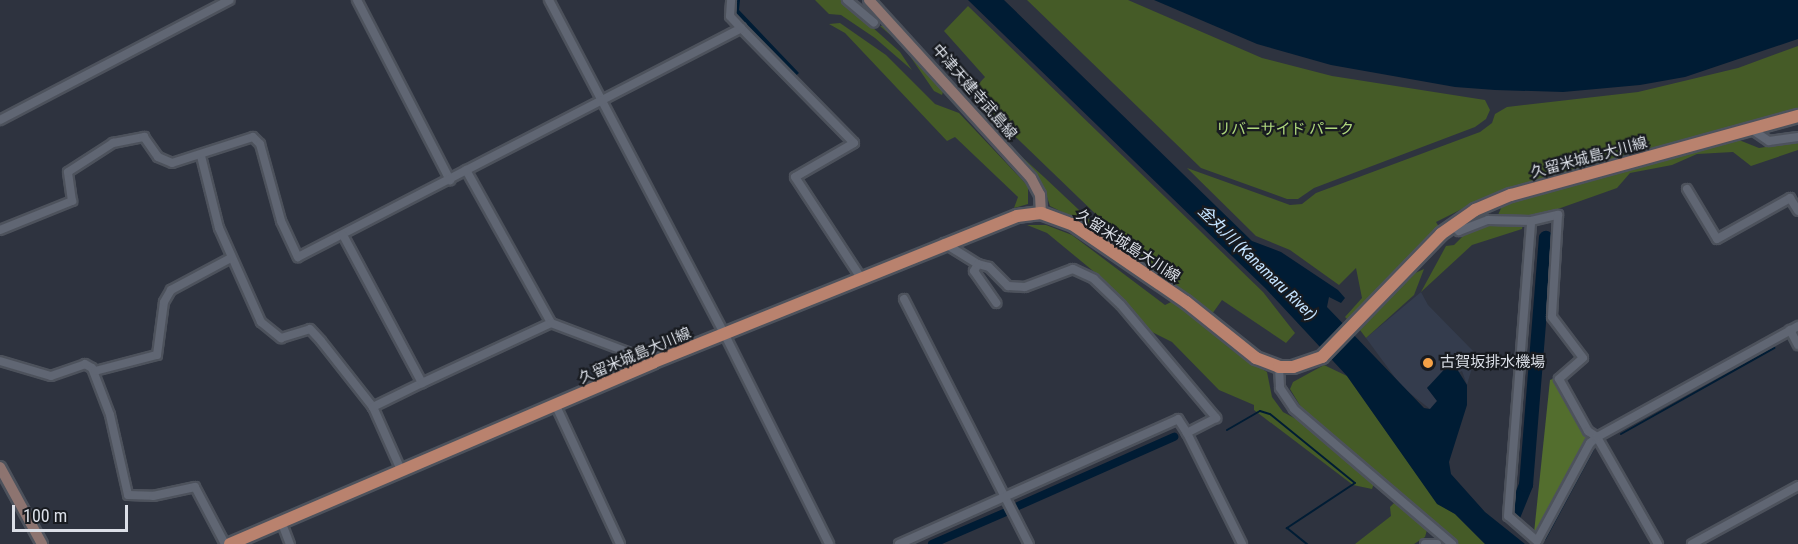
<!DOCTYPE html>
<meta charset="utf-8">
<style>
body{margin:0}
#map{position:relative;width:1798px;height:544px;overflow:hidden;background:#2e333f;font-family:"Roboto Condensed","Noto Sans JP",sans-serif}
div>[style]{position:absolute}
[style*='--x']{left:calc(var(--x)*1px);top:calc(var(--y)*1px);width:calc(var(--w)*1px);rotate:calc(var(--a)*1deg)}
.built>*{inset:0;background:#343c4d}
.green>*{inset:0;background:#455b27}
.forest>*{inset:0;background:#536e2e}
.water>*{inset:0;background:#001c34}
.stream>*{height:2px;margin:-1px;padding:0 1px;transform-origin:1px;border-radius:1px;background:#001c34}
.canal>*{height:8px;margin:-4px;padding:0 4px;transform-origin:4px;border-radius:4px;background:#001c34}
.river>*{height:14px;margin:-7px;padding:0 7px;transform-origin:7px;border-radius:7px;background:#001c34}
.roads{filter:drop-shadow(2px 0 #4d525c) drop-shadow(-2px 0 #4d525c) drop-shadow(0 2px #4d525c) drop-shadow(0 -2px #4d525c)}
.street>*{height:8px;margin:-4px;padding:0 4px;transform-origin:4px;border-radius:4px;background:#606673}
.secondary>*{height:10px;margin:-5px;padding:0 5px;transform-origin:5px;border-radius:5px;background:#8d7470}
.primary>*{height:12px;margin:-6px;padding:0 6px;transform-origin:6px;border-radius:6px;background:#b9826e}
.dots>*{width:16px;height:16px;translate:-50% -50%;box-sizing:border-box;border:3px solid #181b20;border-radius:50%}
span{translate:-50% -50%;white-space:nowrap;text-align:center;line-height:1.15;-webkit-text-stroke:4.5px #181b20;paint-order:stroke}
.street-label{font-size:15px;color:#dbdfe7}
.park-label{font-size:15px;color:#afd87d}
.poi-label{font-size:15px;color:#dbdfe7}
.left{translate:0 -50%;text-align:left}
.water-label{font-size:16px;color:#c4e3ff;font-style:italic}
.scale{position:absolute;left:12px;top:505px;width:116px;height:27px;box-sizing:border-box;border:3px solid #dbdfe7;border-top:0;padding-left:8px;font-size:18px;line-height:21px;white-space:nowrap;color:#dbdfe7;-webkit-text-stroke:4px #181b20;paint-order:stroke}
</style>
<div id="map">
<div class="built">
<div style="clip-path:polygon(1421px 292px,1428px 305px,1476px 354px,1467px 385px,1462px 371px,1427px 387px,1437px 401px,1430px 409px,1402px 387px,1366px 338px)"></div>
</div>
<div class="green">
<div style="clip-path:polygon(815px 0,842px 0,900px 52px,912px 70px,875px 38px,841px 15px,829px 14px)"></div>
<div style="clip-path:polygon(1027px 0,1128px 0,1262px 58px,1332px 76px,1485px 100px,1490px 110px,1486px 119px,1475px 127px,1314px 188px,1298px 199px,1287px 199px,1201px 168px)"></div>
<div style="clip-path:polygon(968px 6px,1263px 292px,1295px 333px,1286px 343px,1222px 300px,1212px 314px,1163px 279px,970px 93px,985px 77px,944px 31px)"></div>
<div style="clip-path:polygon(840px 23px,886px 55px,935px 104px,959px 113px,1028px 186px,1028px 204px,1014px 208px,1018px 197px,955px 137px,947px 141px,845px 33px,829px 24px)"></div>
<div style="clip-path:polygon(887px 25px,904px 41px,943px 92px,942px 95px,934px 91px,903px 46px,880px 26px)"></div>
<div style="clip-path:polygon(1798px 46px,1798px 110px,1764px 123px,1608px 161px,1474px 203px,1436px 222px,1439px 227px,1350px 322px,1345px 317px,1362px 298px,1356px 268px,1339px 285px,1290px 250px,1256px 236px,1187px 168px,1290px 205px,1302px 204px,1316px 193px,1480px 132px,1492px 123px,1495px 114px,1507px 107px,1638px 92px,1738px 68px)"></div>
<div style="clip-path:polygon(1000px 137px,1044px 177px,1129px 257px,1086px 224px,1050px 206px,1043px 185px)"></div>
<div style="clip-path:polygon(1739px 140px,1759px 148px,1798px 142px,1798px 150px,1751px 166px,1733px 152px,1697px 154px,1672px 165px,1630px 173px,1617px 188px,1538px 216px,1498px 215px,1502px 206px,1513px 199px)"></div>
<div style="clip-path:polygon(1488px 224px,1523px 224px,1522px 229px,1472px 245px,1421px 292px,1446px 246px,1454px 245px,1467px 232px)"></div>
<div style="clip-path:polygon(1027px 225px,1046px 225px,1072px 235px,1165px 305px,1171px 302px,1183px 307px,1232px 350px,1267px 372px,1272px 397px,1283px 412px,1298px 420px,1374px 483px,1372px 489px,1353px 485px,1254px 410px,1254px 405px,1219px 390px,1172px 342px,1150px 331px,1098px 275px,1047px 233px)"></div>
<div style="clip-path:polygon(1424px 269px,1414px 295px,1366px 338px,1360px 330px,1413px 274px)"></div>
<div style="clip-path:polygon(1324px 365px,1347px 376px,1437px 503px,1455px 514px,1485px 544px,1458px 544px,1301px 407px,1290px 389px,1293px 382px)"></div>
<div style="clip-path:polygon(1395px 502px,1427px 530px,1425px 537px,1414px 544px,1355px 544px,1391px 516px,1390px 507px)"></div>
</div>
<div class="forest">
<div style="clip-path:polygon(1555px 378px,1588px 439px,1541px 531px,1534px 533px,1550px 380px)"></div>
</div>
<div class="water">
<div style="clip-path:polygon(735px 0,740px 0,739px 10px,799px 73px,794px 77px,733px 11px)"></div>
<div style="clip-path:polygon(968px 0,1004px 0,1252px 241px,1281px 252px,1338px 290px,1345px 298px,1341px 303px,1329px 297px,1327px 307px,1424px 408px,1430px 409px,1437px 401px,1427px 388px,1452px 361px,1467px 385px,1467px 405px,1449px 462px,1451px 474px,1485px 512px,1525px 544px,1485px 544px,1455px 514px,1437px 504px,1347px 376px,1266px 289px)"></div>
<div style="clip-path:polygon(1154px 0,1798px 0,1798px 39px,1685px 77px,1640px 85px,1563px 92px,1495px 90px,1455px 87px,1331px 65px,1257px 44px)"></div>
</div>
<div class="stream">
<div style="--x:1227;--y:430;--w:38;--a:-30"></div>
<div style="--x:1260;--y:411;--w:10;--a:17"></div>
<div style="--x:1270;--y:414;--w:109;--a:39.1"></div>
<div style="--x:1355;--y:483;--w:82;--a:146.5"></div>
<div style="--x:1287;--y:528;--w:26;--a:39"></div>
<div style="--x:1621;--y:434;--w:176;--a:-29.3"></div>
<div style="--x:1545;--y:539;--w:101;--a:-61.7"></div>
</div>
<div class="canal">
<div style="--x:1018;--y:506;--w:171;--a:-23.9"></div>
<div style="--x:932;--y:544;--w:81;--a:-23.4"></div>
</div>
<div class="river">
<div style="--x:1513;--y:517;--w:35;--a:-68"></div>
<div style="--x:1526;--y:485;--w:248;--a:-85.4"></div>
</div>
<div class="roads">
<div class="street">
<div style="--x:357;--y:0;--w:203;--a:62.7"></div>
<div style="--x:549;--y:0;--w:378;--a:62.3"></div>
<div style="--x:725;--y:335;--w:233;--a:63.5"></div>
<div style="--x:847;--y:0;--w:35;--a:40"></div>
<div style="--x:741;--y:28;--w:161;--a:45.5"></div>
<div style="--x:854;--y:143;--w:68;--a:150"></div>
<div style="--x:795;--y:177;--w:121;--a:56.8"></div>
<div style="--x:0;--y:120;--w:259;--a:-27.6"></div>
<div style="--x:1754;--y:131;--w:18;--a:34"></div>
<div style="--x:1769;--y:141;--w:29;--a:-8"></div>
<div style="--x:201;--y:156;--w:74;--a:76"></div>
<div style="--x:219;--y:228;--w:103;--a:65.9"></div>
<div style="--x:261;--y:322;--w:26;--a:39"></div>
<div style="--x:281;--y:338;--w:30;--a:-17"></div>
<div style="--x:310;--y:329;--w:16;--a:47"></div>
<div style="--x:321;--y:341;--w:84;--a:51.8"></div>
<div style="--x:373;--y:407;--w:69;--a:66"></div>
<div style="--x:466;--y:170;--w:175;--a:60.9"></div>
<div style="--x:1687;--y:189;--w:58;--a:59"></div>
<div style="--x:1717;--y:239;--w:84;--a:-29.3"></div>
<div style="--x:1790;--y:198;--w:15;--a:58"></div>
<div style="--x:1451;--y:225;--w:10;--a:37"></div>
<div style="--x:1459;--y:231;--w:31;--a:-21"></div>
<div style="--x:1488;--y:220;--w:43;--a:1.3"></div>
<div style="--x:1531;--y:221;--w:28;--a:-13"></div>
<div style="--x:1558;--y:215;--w:102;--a:93.4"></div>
<div style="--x:1552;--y:317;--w:51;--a:52.9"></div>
<div style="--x:1583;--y:358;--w:32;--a:139"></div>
<div style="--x:1559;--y:379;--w:60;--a:60.9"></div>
<div style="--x:1588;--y:431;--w:11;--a:34"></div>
<div style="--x:1597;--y:437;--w:9;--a:139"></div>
<div style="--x:1590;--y:443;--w:111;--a:118.4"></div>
<div style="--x:1537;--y:541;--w:38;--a:-139"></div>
<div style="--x:1508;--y:516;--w:296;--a:-85.5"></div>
<div style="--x:0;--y:230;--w:78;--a:-21.9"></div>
<div style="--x:72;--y:201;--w:29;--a:-98"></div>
<div style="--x:68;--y:172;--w:54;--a:-32.8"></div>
<div style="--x:113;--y:143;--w:32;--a:-11"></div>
<div style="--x:144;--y:137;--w:24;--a:55"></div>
<div style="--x:158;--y:157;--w:15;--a:23"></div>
<div style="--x:172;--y:163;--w:85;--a:-17.8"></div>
<div style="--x:253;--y:137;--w:10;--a:45"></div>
<div style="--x:260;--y:144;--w:80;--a:74.7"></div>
<div style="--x:281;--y:221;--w:40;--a:65"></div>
<div style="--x:298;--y:257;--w:499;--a:-27.3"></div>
<div style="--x:741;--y:28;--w:16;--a:-133"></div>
<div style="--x:730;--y:16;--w:16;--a:-86"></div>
<div style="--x:343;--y:235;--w:168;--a:61.9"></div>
<div style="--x:422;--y:383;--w:55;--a:153.9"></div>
<div style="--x:944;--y:243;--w:40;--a:32"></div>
<div style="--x:978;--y:264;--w:11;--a:15"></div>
<div style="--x:989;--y:267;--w:27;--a:45"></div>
<div style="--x:1008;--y:286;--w:17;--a:3"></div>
<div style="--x:1025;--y:287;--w:51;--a:-20.6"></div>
<div style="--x:1073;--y:269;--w:23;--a:25"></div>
<div style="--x:1094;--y:279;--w:37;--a:44"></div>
<div style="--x:1121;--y:305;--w:148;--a:49.9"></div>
<div style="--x:1216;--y:418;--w:33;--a:153"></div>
<div style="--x:1187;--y:433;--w:124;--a:63.6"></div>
<div style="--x:978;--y:264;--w:8;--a:120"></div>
<div style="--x:974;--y:271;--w:39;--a:55"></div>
<div style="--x:904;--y:299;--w:275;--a:63"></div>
<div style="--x:1790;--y:330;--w:17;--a:62"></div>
<div style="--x:0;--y:361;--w:53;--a:16.4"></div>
<div style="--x:51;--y:376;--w:36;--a:-19"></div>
<div style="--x:85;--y:364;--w:8;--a:30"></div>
<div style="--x:92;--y:368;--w:50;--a:69"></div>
<div style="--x:110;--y:415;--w:82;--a:77.3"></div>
<div style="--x:128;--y:495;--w:25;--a:2"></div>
<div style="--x:153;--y:496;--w:43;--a:-12.1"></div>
<div style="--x:195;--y:487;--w:64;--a:62.2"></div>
<div style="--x:1279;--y:367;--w:21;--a:87"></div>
<div style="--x:1280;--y:388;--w:25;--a:56"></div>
<div style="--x:1294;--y:409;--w:208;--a:40.5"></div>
<div style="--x:95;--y:371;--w:64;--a:-14.5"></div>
<div style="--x:157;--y:355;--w:53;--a:-82.5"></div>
<div style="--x:164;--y:302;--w:14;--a:-60"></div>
<div style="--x:171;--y:290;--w:68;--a:-28.1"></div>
<div style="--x:422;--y:383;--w:142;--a:-24.9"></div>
<div style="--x:551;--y:323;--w:110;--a:20.7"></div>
<div style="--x:556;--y:406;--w:152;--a:65.1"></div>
<div style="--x:281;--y:521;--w:25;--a:69"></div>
<div style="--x:899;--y:544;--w:306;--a:-24.1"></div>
<div style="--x:1178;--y:419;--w:17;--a:57"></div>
<div style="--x:1425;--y:544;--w:12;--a:0"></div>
<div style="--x:1658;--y:544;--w:123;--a:-119.7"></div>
<div style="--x:1597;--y:437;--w:230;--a:-28.9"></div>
<div style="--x:1692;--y:544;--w:121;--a:-28.7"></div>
</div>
<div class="secondary">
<div style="--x:869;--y:0;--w:241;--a:47.7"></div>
<div style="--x:1031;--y:178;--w:19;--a:62"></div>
<div style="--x:1040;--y:195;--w:18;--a:87"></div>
<div style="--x:0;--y:467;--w:88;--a:61.4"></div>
</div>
<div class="primary">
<div style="--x:230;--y:544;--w:461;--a:-23.2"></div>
<div style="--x:654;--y:362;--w:391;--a:-21.9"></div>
<div style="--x:1017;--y:216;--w:24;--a:-7"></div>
<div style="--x:1041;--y:213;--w:33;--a:20"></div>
<div style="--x:1072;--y:224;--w:138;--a:34.4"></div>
<div style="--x:1186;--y:302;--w:90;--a:38.7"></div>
<div style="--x:1256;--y:358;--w:25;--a:21"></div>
<div style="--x:1279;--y:367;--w:14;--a:0"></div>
<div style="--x:1293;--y:367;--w:31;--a:-19"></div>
<div style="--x:1322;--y:357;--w:171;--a:-45.9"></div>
<div style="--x:1441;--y:234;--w:42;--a:-35.2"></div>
<div style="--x:1475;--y:210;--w:39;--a:-23"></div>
<div style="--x:1511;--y:195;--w:298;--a:-15.4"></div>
</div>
</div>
<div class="dots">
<div style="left:1428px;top:363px;background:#f6a247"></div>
</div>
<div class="street-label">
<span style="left:974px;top:92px;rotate:49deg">中津天建寺武島線</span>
<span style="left:1589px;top:158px;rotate:-15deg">久留米城島大川線</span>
<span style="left:1128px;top:246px;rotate:33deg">久留米城島大川線</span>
<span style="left:635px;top:356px;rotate:-23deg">久留米城島大川線</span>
</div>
<div class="park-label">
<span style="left:1285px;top:130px">リバーサイド パーク</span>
</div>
<div class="poi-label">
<span class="left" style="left:1440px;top:363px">古賀坂排水機場</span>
</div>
<div class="water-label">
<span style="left:1257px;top:263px;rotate:44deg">金丸川 (Kanamaru River)</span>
</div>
<div class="scale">100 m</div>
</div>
